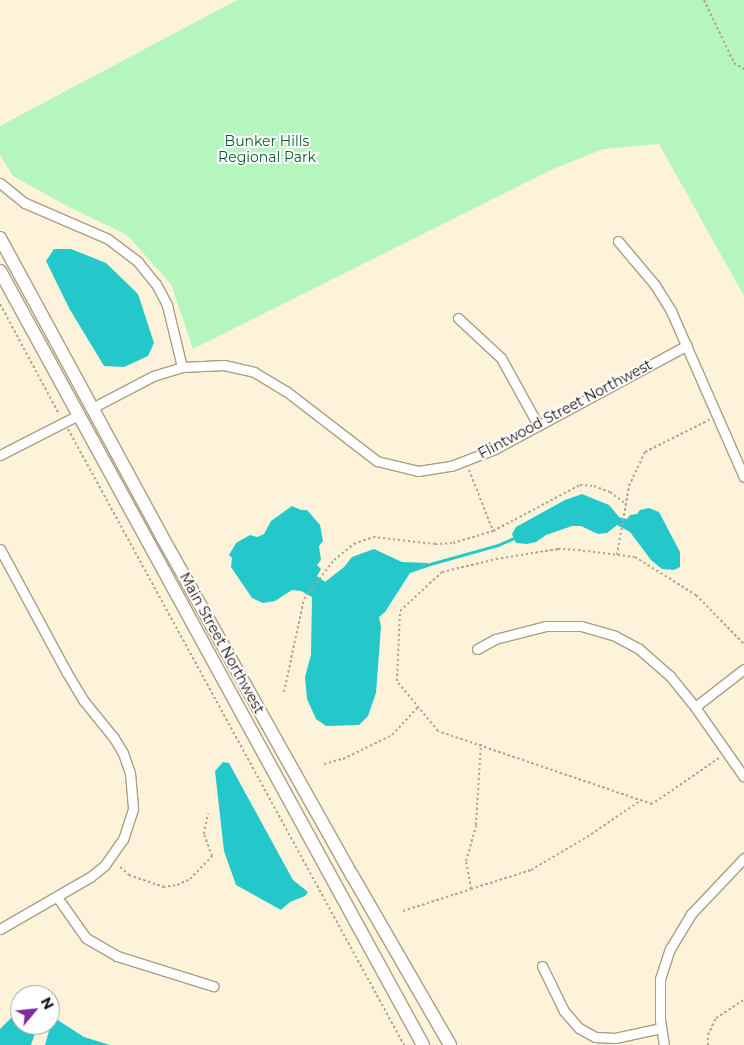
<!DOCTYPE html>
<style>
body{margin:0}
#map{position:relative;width:744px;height:1045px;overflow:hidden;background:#fdf3db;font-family:Montserrat,sans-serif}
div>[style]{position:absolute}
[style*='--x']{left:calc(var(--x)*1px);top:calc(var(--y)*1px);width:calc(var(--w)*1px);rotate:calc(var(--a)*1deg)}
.green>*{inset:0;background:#b4f6bd}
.water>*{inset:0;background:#24c8cb}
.stream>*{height:3px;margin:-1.5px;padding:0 1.5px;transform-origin:1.5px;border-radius:1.5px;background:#24c8cb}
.path>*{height:2px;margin-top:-1px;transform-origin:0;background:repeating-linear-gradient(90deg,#afa794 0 2.5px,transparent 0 5px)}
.roads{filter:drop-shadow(1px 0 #ab9f83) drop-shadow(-1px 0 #ab9f83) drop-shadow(0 1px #ab9f83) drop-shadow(0 -1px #ab9f83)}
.minor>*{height:9px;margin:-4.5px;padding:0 4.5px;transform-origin:4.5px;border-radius:4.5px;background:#fff}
.secondary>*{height:12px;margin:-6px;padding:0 6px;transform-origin:6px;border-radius:6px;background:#fff}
span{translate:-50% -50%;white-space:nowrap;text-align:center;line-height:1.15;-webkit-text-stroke:4px #fff;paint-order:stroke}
.park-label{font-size:14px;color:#006024}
.street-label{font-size:14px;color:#120e05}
.north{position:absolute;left:10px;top:985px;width:50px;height:50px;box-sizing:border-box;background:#fff;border:1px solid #a09f9b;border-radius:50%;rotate:62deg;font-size:14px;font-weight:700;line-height:20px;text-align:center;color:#120e05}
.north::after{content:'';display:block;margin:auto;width:18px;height:22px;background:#7e2b9b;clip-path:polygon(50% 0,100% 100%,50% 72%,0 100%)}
</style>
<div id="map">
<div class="green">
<div style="clip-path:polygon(237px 0,744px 0,744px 296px,659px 144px,603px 149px,551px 170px,193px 349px,171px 284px,127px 235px,67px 206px,13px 176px,0 155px,0 126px)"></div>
</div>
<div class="water">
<div style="clip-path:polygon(54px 249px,71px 249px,106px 263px,138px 294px,154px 343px,148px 356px,124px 367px,104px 366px,69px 308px,46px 261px)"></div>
<div style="clip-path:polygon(582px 494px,609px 505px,619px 517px,627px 519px,630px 515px,637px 514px,640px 510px,649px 508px,659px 512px,680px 552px,680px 567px,674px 570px,662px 569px,651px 560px,630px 532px,617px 525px,607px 533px,598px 534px,581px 526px,572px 526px,546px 535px,536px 542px,527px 544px,516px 543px,512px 534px,516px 527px,565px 500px)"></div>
<div style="clip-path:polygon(292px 506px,301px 510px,307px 510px,320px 525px,323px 541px,319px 546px,321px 560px,317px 565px,321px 569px,317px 576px,325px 582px,344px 567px,352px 557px,374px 549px,402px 562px,428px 563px,431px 566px,410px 573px,385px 612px,379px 617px,381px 627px,376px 693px,368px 716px,359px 725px,326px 726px,316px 719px,307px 699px,305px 677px,311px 655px,312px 597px,301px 591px,292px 590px,275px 601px,263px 603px,252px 598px,231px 567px,232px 558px,229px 555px,236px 543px,250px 535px,257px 537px,264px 534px,271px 521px)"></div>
<div style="clip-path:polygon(223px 762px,229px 763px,241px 785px,293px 880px,308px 892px,305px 896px,290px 902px,281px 910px,236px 885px,224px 851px,215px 771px)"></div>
<div style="clip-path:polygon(20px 1012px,20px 1025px,33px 1025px,35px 1033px,31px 1045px,0 1045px,0 1029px,16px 1013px)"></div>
<div style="clip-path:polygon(53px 1017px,84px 1037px,110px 1045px,45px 1045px)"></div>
</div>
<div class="stream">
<div style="--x:430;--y:564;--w:71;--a:-15.6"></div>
<div style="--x:498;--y:545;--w:17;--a:-24"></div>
</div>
<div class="path">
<div style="--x:704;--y:0;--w:70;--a:64.5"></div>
<div style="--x:734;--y:63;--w:12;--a:31"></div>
<div style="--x:0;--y:304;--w:125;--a:61.8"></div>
<div style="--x:68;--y:429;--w:702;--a:61.39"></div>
<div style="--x:469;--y:470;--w:66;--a:68.5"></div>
<div style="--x:617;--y:555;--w:70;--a:-80.1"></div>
<div style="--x:629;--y:486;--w:38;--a:-65"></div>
<div style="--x:645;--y:452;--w:72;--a:-26.6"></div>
<div style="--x:284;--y:692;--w:95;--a:-77.9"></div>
<div style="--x:304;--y:599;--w:49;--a:-52.4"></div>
<div style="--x:334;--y:560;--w:26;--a:-39"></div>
<div style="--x:354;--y:544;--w:20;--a:-20"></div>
<div style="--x:373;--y:537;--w:62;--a:6.4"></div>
<div style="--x:435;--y:544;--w:18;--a:-3"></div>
<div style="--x:453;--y:543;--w:42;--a:-16.7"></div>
<div style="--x:493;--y:531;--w:98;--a:-27.9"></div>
<div style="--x:580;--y:485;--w:14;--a:4"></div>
<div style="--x:594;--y:486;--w:17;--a:21"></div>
<div style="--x:610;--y:492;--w:20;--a:37"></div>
<div style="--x:719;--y:758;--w:81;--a:145.5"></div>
<div style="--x:652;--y:804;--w:226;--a:-161.2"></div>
<div style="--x:438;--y:731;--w:65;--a:-129.4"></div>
<div style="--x:397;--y:681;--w:70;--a:-87.5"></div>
<div style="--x:400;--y:611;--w:57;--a:-42.9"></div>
<div style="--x:442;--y:572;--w:56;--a:-13.5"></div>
<div style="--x:496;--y:559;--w:63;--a:-9.2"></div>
<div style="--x:558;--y:549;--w:20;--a:3"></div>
<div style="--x:578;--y:550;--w:57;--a:7"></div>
<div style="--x:635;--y:557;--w:72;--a:31.9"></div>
<div style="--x:696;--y:595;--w:69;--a:45.6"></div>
<div style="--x:324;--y:764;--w:20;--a:-15"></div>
<div style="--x:343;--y:759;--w:55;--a:-26.1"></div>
<div style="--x:392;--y:735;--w:38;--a:-47"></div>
<div style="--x:120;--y:867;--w:12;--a:42"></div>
<div style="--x:129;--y:875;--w:36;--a:19"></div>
<div style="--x:163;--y:887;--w:14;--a:-8"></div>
<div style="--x:177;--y:885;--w:14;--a:-25"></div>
<div style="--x:190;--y:879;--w:32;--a:-46"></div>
<div style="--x:212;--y:856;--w:23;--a:-110"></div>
<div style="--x:204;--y:834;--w:21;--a:-79"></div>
<div style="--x:471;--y:889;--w:63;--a:-17.6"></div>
<div style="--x:531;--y:870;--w:65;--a:-30.5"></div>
<div style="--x:587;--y:837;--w:64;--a:-34.2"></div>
<div style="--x:403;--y:911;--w:71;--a:-17.9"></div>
<div style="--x:471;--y:889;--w:28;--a:-100"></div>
<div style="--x:466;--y:861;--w:37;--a:-74"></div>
<div style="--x:476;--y:825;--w:81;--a:-86.5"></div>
<div style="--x:708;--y:1045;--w:10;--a:-90"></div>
<div style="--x:708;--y:1035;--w:19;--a:-65"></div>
<div style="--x:716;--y:1018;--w:33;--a:-33"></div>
</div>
<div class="roads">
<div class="minor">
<div style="--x:0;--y:183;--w:32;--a:39"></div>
<div style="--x:25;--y:203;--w:90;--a:23.4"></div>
<div style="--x:108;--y:239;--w:38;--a:37"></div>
<div style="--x:138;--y:262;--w:28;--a:51"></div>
<div style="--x:156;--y:284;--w:24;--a:62"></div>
<div style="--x:167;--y:305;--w:64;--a:76.4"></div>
<div style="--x:618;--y:241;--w:57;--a:49.9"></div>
<div style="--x:655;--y:285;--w:31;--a:58"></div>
<div style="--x:671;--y:311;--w:181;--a:66.3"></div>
<div style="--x:458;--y:318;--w:59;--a:42.9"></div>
<div style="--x:501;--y:358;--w:77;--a:61.1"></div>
<div style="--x:92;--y:408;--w:69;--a:-27.7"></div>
<div style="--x:153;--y:376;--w:30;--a:-17"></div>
<div style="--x:182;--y:367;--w:42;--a:-2.7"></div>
<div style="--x:224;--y:365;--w:31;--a:13"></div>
<div style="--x:254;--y:372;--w:37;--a:31"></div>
<div style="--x:286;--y:391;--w:115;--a:37.6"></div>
<div style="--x:377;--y:461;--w:42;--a:13.7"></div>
<div style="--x:418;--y:471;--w:33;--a:-9"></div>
<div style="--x:451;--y:466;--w:47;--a:-21.1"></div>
<div style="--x:495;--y:449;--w:218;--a:-28.4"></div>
<div style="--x:0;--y:455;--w:88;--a:-27.1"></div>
<div style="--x:0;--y:549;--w:141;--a:61.6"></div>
<div style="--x:67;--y:673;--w:33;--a:59"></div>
<div style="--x:84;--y:701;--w:48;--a:51"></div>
<div style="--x:114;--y:738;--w:17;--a:59"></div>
<div style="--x:123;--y:753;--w:21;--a:71"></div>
<div style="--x:130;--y:773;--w:36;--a:85"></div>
<div style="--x:133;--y:809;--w:32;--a:108"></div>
<div style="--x:123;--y:839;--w:32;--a:125"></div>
<div style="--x:105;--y:865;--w:19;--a:141"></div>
<div style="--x:90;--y:877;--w:104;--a:150"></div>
<div style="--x:477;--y:649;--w:21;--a:-29"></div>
<div style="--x:495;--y:639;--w:53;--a:-14.3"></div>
<div style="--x:546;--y:626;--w:35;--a:0"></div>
<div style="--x:581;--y:626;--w:35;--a:16"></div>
<div style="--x:615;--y:636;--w:26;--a:28"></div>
<div style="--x:638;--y:648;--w:43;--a:41.2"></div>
<div style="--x:670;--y:676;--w:40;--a:51"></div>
<div style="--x:695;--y:707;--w:85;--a:55"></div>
<div style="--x:695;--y:707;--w:62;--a:-37.8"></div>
<div style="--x:57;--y:897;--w:50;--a:54.7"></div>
<div style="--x:86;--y:938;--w:36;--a:30"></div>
<div style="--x:117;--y:956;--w:101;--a:17.4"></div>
<div style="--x:542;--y:966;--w:50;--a:63.9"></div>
<div style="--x:564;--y:1011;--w:23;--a:49"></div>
<div style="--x:579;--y:1028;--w:18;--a:29"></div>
<div style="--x:595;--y:1037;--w:20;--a:3"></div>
<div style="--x:615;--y:1038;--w:47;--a:-12.3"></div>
<div style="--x:664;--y:1045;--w:25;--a:-99"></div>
<div style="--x:660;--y:1020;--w:41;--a:-90"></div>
<div style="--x:660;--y:979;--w:32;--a:-72"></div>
<div style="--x:670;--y:949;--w:41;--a:-59"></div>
<div style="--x:691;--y:914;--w:77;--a:-46.6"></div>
</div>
<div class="secondary">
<div style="--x:0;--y:238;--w:338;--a:61.5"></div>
<div style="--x:161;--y:535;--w:390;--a:60.7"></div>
<div style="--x:352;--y:875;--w:196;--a:60"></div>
<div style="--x:0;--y:271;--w:882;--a:61.34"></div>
</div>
</div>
<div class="park-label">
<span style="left:267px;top:149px">Bunker Hills<br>Regional Park</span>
</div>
<div class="street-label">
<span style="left:565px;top:409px;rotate:-28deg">Flintwood Street Northwest</span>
<span style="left:222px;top:643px;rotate:61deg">Main Street Northwest</span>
</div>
<div class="north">N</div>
</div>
